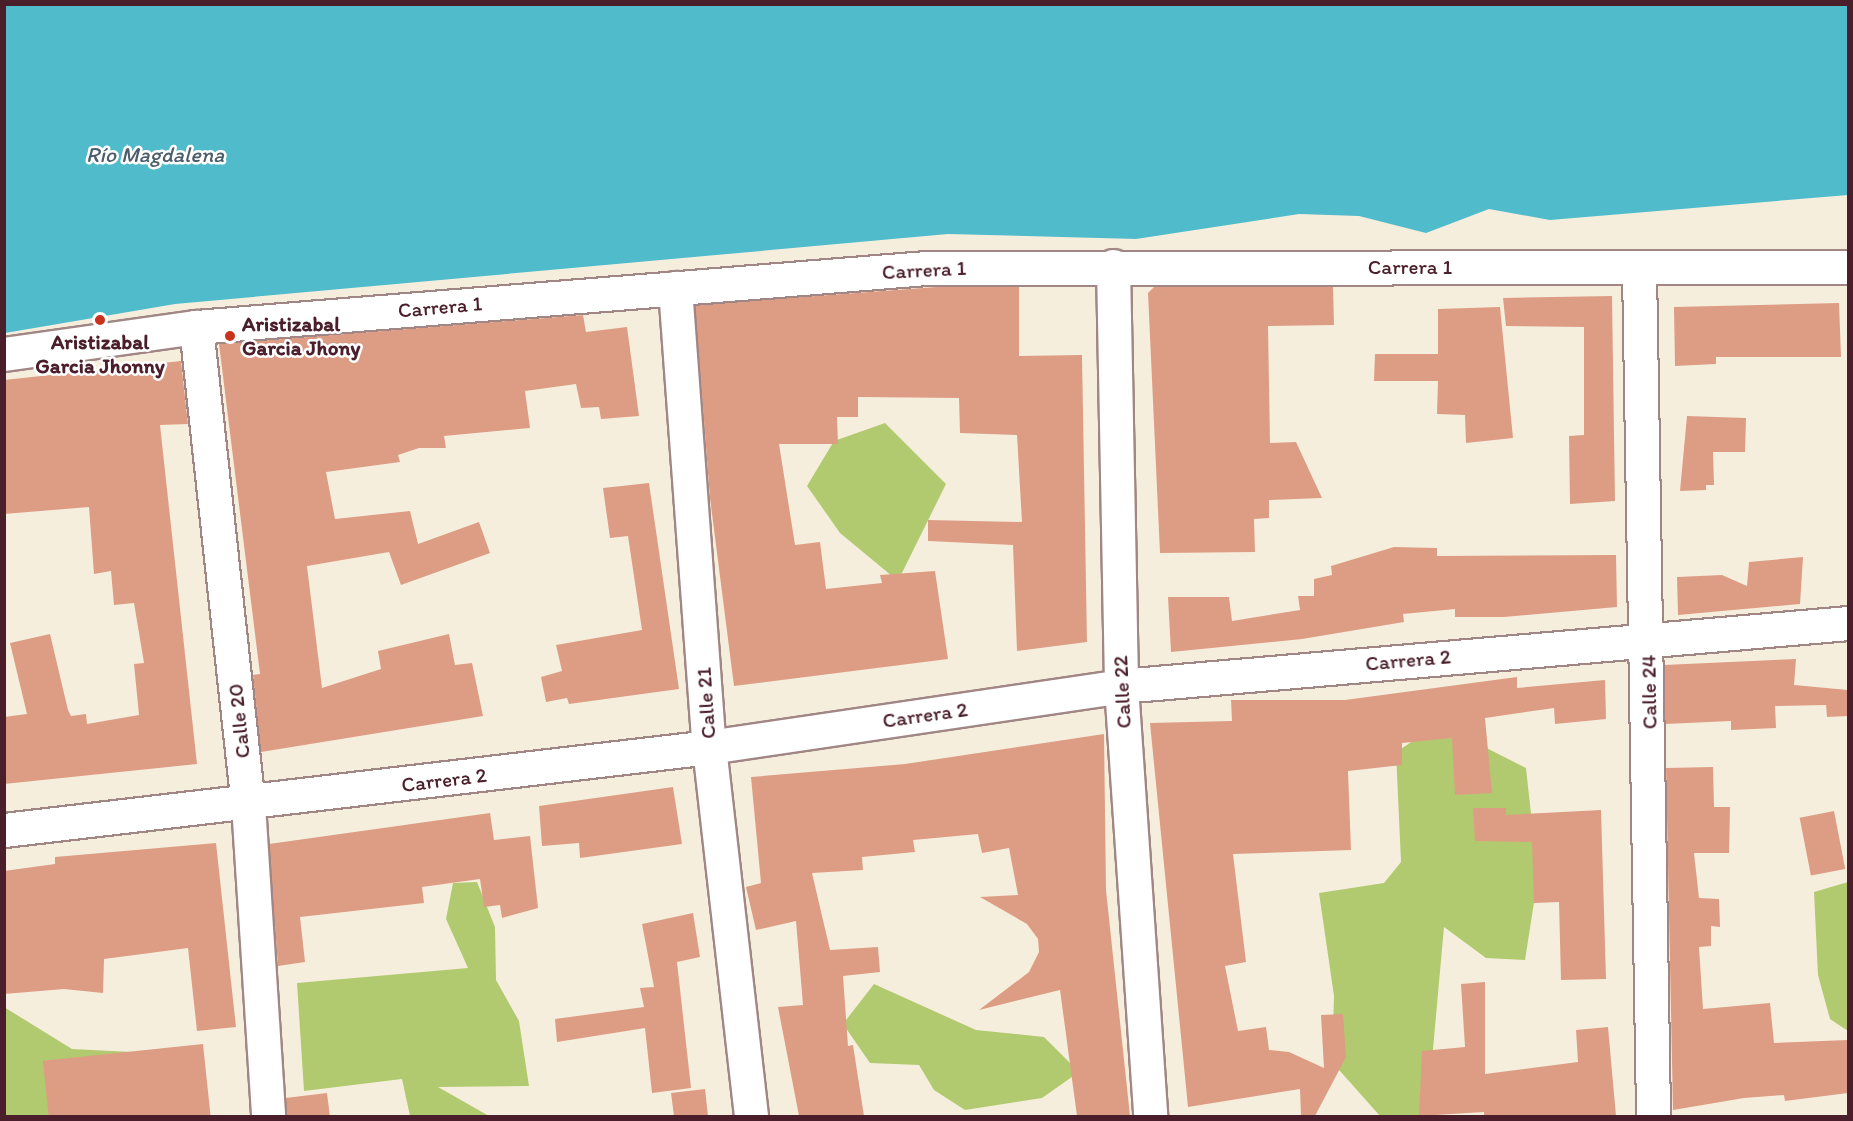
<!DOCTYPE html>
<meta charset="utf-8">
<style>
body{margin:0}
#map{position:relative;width:1853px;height:1121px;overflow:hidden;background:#f6eedd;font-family:Itim,sans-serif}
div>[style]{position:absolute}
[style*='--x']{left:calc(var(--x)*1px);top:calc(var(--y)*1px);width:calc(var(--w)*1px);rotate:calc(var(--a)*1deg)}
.green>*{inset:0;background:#b2ca6f}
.water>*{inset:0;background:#50bbcb}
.building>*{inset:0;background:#dd9d84;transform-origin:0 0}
.roads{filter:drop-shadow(2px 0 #a08684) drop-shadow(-2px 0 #a08684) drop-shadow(0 2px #a08684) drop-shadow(0 -2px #a08684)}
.minor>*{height:33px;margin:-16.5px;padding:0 16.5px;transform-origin:16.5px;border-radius:16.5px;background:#fff}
.dots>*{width:16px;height:16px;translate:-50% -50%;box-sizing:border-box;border:3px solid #fff;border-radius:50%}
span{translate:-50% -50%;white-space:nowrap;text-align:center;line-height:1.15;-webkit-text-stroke:5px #fff;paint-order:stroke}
.street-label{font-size:21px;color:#4a1f2b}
.poi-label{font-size:21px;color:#4a1f2b;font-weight:700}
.left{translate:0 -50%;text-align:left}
.water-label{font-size:22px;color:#4c5d6b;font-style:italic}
.frame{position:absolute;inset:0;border:6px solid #4a1f2b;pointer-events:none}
</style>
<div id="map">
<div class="green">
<div style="clip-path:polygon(885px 423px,946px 484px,898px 581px,840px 533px,807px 486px,834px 441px)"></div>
<div style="clip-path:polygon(1439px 724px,1526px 768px,1538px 877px,1525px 960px,1486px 958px,1444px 927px,1427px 1116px,1380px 1116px,1332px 1062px,1334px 996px,1319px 893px,1384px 883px,1401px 862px,1396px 752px)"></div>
<div style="clip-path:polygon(477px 882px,495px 927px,496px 980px,519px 1021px,529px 1086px,438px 1087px,489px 1116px,410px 1116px,402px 1079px,304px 1091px,297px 983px,468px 968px,446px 919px,453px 883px)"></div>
<div style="clip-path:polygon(1848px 882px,1848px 1031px,1830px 1019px,1818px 975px,1814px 892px)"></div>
<div style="clip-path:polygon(874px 984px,976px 1030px,1044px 1037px,1079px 1072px,1042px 1098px,965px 1110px,934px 1090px,919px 1065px,870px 1063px,843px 1024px)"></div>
<div style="clip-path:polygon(4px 1007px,72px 1049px,191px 1055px,188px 1116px,5px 1116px)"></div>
</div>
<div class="water">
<div style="clip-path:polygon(5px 4px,1848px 5px,1848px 195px,1550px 220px,1489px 209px,1426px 233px,1359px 216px,1299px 214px,1136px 239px,948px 234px,175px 304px,5px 333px)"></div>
</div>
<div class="building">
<div style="clip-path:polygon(1155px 286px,1333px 286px,1334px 325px,1268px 326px,1270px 443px,1296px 442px,1322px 498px,1269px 500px,1269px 518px,1254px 519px,1255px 552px,1160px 553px,1148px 293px)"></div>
<div style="clip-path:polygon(936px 287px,1019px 287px,1019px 356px,1082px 355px,1087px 642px,1017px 651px,1013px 545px,928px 541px,928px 520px,1022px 522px,1017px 435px,960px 433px,959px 398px,858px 397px,858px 417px,837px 417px,838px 444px,779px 444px,795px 545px,820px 542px,826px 589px,882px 583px,880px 575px,935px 571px,948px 659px,734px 686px,710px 498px,695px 305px)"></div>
<div style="clip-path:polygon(1612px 296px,1615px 501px,1570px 504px,1569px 436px,1584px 435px,1584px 327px,1506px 326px,1503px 298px)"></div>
<div style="clip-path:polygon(1839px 303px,1841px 357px,1716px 357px,1716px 364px,1675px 366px,1674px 307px)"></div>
<div style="clip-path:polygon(1500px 307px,1513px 438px,1466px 443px,1465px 415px,1437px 414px,1438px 381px,1374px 381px,1375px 354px,1438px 354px,1438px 309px)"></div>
<div style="clip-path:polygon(583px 315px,586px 332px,627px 327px,639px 416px,601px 419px,599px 407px,581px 408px,576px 384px,525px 391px,530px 428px,444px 436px,446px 448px,419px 448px,398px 455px,400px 462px,326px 472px,335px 519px,410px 511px,418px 544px,479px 522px,490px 553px,401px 585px,389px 552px,307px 566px,322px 688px,381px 669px,378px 651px,449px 634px,455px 665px,472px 663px,483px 716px,261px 752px,253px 675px,260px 674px,219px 344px)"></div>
<div style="clip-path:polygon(181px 361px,188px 424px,160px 425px,197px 764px,4px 784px,4px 717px,27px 714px,10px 643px,50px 634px,68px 710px,71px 716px,86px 714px,87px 724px,139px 715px,134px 664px,144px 663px,134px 603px,114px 605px,111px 571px,94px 574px,89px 507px,4px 514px,4px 380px)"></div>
<div style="clip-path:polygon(1687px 416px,1746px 418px,1745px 452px,1713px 452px,1714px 485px,1706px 485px,1706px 490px,1680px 491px)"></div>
<div style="clip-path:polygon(649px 483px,679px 689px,569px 704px,567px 698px,546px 702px,541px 677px,562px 671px,556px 645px,642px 630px,628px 536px,610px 538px,603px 488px)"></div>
<div style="clip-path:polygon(1394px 547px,1437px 548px,1437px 556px,1616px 555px,1617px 607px,1504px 617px,1455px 617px,1455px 609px,1403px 614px,1404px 622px,1302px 639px,1171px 652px,1168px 597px,1229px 597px,1232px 621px,1300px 610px,1298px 596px,1314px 596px,1314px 579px,1332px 575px,1331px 566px)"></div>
<div style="clip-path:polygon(1803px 557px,1800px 604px,1678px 615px,1677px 577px,1722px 575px,1747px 586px,1749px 562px)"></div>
<div style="clip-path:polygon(1796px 659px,1794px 685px,1848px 690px,1848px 716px,1827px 717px,1826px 705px,1775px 706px,1776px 728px,1731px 730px,1731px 721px,1665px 724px,1664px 665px)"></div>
<div style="clip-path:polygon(1517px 677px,1517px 688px,1605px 680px,1606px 719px,1555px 724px,1554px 708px,1485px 718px,1492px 793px,1455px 795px,1452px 738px,1402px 743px,1402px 765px,1348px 771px,1351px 850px,1233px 854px,1246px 962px,1225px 966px,1238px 1031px,1266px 1027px,1269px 1050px,1289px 1052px,1324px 1068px,1321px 1015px,1343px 1014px,1346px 1057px,1315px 1116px,1301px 1116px,1300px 1089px,1188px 1107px,1150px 723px,1232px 721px,1231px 700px,1345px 700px)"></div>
<div style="clip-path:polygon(1104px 734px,1106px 890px,1130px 1116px,1077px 1116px,1060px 990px,979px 1010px,1029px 972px,1039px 952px,1038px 939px,1027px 924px,980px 897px,1018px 895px,1009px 848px,982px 853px,978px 834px,913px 840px,915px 852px,862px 857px,863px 870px,812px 873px,830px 950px,878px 947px,880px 972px,843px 976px,848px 1046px,853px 1045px,864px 1116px,799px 1116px,778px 1007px,803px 1005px,796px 921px,756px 930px,746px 887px,761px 883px,751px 777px,905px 764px)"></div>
<div style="clip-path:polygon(1713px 767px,1714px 807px,1730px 807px,1729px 853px,1694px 853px,1699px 898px,1719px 899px,1720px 927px,1711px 926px,1711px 946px,1699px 947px,1703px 1009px,1770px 1003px,1774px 1043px,1848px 1040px,1848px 1093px,1785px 1101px,1784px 1095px,1744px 1098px,1673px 1110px,1666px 768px)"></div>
<div style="clip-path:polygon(673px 787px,682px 844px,580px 858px,579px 843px,542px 846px,539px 806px)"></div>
<div style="clip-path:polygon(1473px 808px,1506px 808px,1506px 815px,1601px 810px,1606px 979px,1561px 980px,1559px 902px,1534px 903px,1532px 842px,1475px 841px)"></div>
<div style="left:1834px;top:811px;width:59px;height:35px;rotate:79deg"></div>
<div style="clip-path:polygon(490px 813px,494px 840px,530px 836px,538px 908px,502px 918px,500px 905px,484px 907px,480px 879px,422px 887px,424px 903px,300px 917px,305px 962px,278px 966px,269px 844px)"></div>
<div style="clip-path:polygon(216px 843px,236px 1027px,197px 1031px,188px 948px,104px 959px,103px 993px,64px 989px,4px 994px,4px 871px,55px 864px,55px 857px)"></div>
<div style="clip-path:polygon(693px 913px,700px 957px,677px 962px,691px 1088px,652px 1093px,645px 1028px,557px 1042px,555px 1019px,644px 1007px,640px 988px,654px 987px,642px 924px)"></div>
<div style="clip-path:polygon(1485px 982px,1485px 1074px,1578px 1062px,1576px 1030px,1608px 1027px,1616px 1116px,1484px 1116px,1484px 1112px,1419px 1116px,1422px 1051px,1465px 1047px,1461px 984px)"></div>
<div style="left:203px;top:1044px;width:72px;height:161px;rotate:84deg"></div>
<div style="clip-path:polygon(705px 1089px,708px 1116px,674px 1116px,671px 1093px)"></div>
<div style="left:327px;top:1093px;width:23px;height:42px;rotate:83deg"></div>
</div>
<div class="roads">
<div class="minor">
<div style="--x:1113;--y:266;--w:420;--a:88.9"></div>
<div style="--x:1121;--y:686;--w:431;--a:86.1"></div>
<div style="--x:1639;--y:268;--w:848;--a:89.05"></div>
<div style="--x:675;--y:288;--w:460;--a:85.8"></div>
<div style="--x:709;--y:747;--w:371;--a:83.5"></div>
<div style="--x:196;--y:327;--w:480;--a:83.8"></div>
<div style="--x:248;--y:804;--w:313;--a:86.3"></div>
<div style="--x:4;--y:354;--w:194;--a:-8"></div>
<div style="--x:196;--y:327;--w:732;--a:-4.62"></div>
<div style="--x:926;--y:268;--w:922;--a:-0.06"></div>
<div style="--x:4;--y:830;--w:710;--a:-6.71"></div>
<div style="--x:709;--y:747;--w:416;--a:-8.4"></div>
<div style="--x:1121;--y:686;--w:730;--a:-4.95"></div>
</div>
</div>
<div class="dots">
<div style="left:100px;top:320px;background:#c8321e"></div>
<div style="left:230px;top:336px;background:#c8321e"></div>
</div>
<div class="street-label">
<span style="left:1410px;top:267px">Carrera 1</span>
<span style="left:924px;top:270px;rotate:-3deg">Carrera 1</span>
<span style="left:440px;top:307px;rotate:-5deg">Carrera 1</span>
<span style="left:1408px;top:660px;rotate:-5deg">Carrera 2</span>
<span style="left:1122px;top:692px;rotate:-93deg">Calle 22</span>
<span style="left:1649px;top:692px;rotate:-91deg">Calle 24</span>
<span style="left:706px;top:703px;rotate:-94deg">Calle 21</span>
<span style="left:925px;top:715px;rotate:-8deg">Carrera 2</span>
<span style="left:239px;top:721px;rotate:-96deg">Calle 20</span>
<span style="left:444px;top:780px;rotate:-7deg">Carrera 2</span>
</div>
<div class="poi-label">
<span class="left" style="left:242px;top:336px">Aristizabal<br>Garcia Jhony</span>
<span style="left:100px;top:354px">Aristizabal<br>Garcia Jhonny</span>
</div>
<div class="water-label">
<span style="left:155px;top:155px">Río Magdalena</span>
</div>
<div class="frame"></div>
</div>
